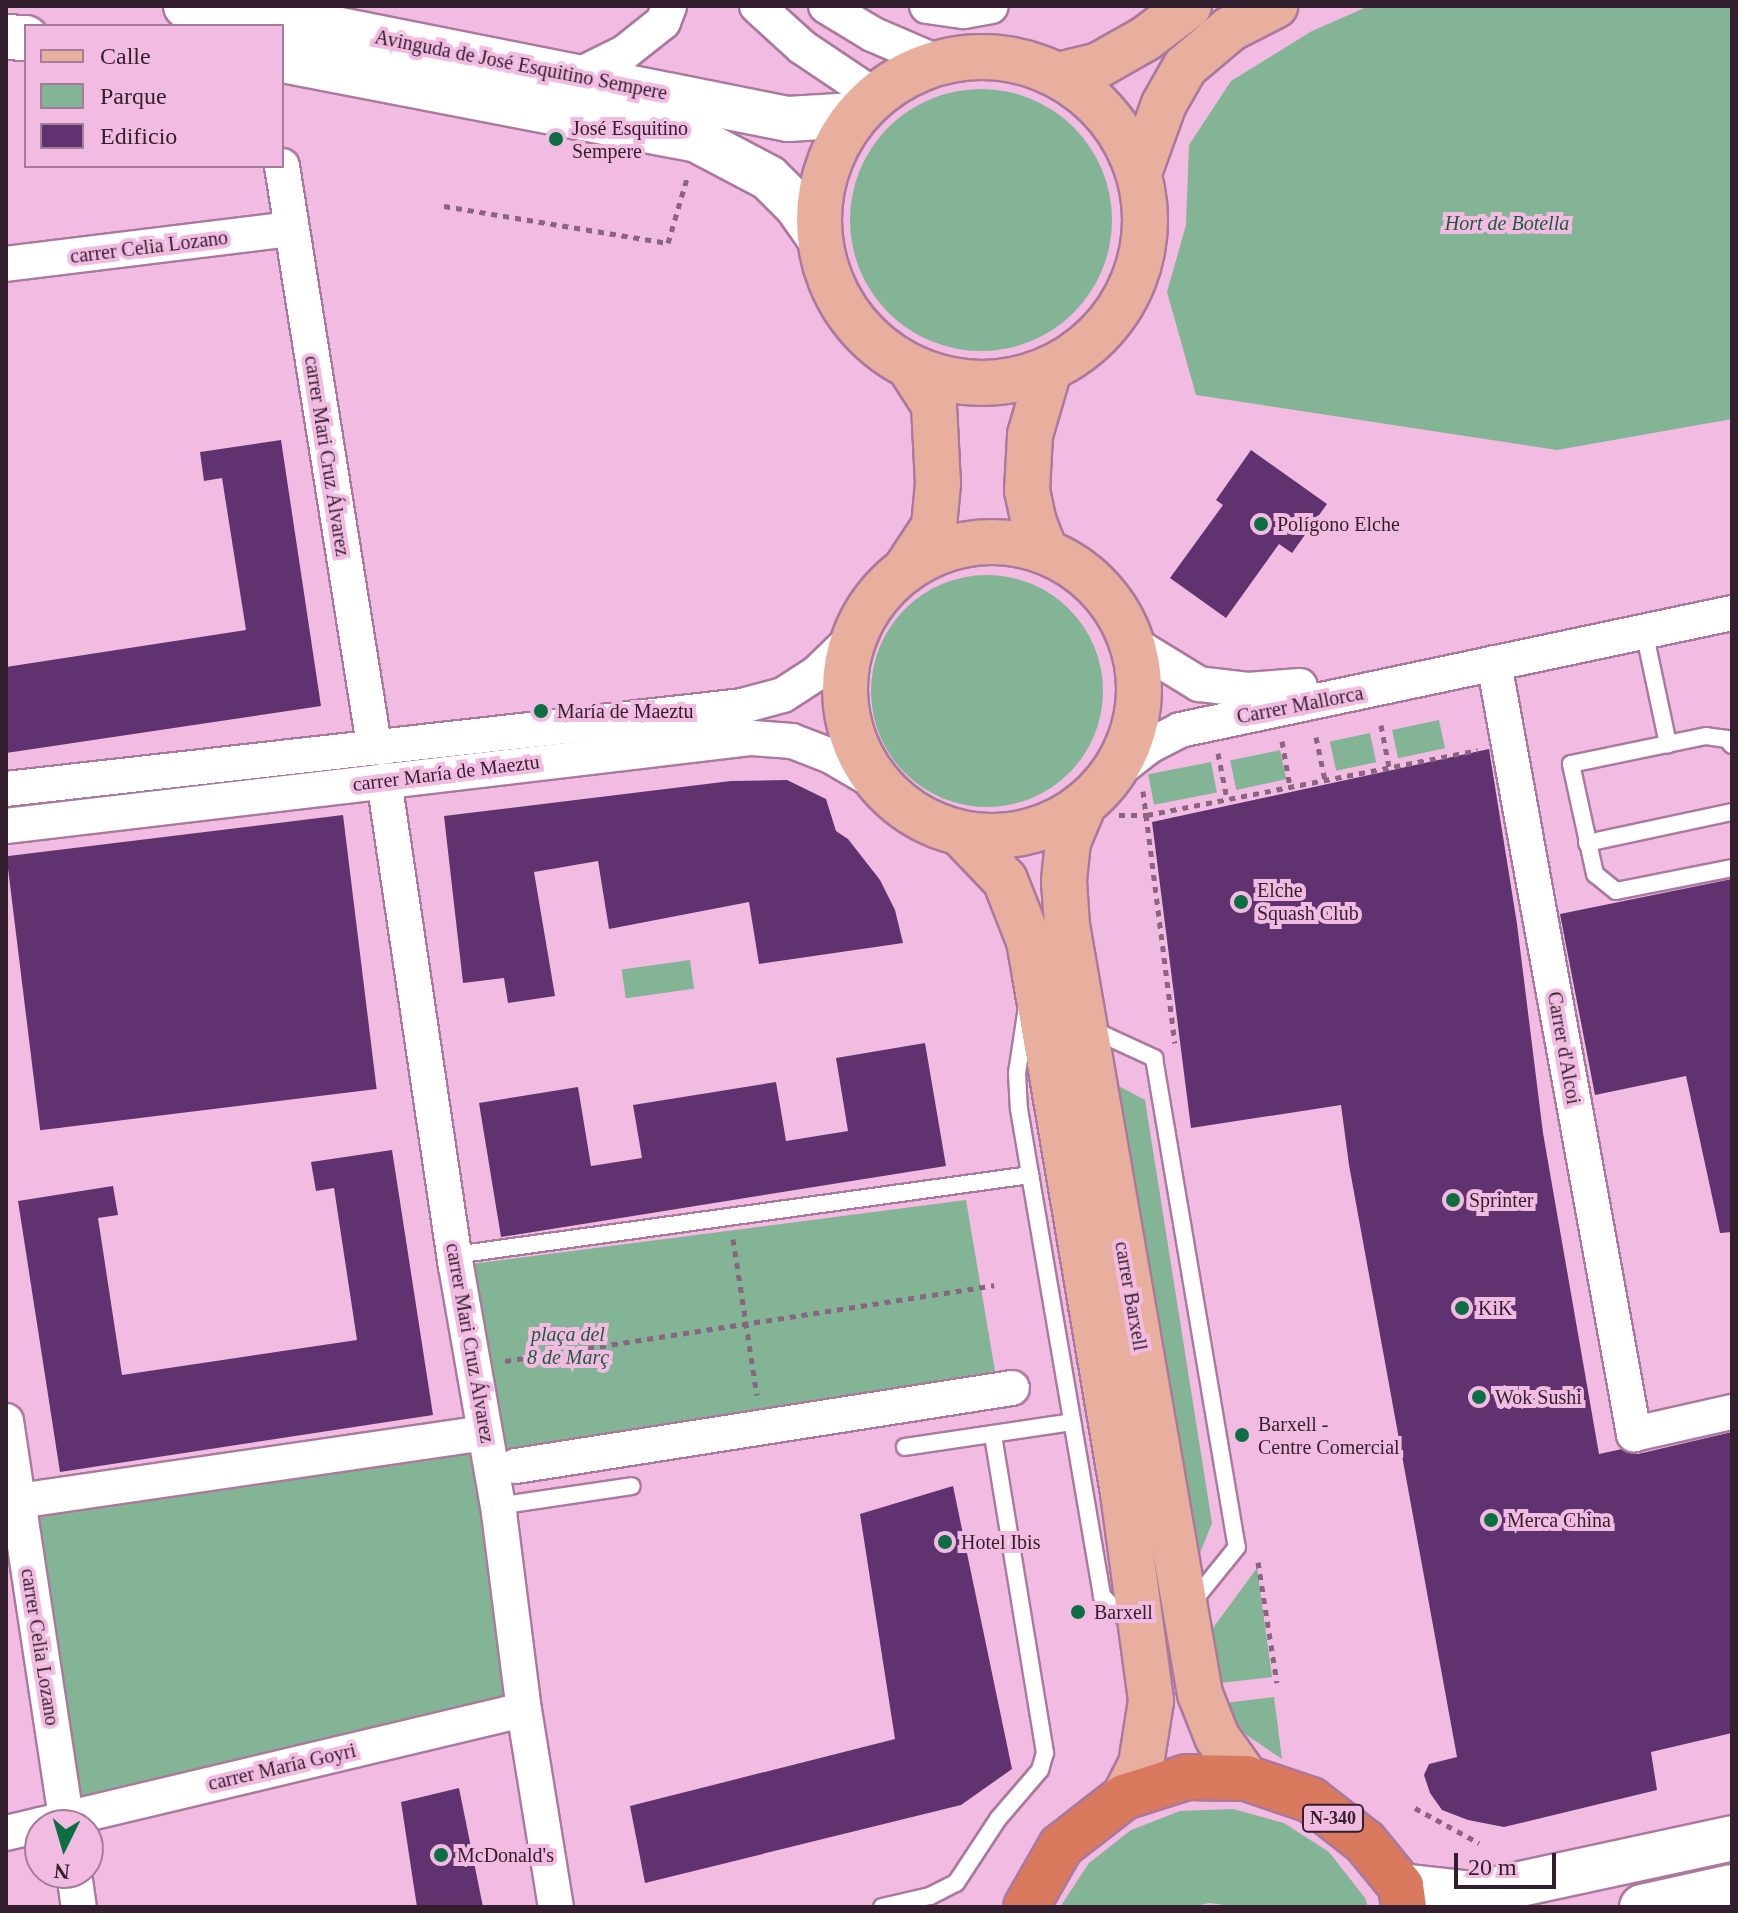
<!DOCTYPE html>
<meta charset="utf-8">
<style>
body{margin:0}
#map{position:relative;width:1738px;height:1913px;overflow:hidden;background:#f2bce2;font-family:"Times New Roman",serif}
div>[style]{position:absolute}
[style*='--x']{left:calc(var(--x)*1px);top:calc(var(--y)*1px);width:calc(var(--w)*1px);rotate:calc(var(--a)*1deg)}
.green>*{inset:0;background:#82b495;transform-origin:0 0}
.round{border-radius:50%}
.building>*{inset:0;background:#613270;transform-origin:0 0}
.path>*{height:5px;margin-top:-2.5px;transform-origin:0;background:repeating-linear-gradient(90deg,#89657f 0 6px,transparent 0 12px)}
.roads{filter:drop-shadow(2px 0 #ab799d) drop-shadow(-2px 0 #ab799d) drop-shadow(0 2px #ab799d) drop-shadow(0 -2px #ab799d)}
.lane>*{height:16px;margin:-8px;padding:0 8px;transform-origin:8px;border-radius:8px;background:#fff}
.street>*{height:34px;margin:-17px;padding:0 17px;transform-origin:17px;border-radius:17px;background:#fff}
.secondary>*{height:44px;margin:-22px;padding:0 22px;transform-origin:22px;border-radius:22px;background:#fff}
.primary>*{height:44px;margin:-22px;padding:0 22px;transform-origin:22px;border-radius:22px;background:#e8af9e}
.primary>.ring{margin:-22px;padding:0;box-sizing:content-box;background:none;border:44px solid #e8af9e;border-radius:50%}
.highway>*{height:44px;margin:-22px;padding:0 22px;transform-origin:22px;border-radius:22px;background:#d97a5e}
.dots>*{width:22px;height:22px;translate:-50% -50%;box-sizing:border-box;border:4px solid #f2bce2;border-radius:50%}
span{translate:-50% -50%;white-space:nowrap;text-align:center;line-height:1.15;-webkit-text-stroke:8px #f2bce2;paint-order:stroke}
.shield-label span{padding:2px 6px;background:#f2bce2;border:2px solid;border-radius:6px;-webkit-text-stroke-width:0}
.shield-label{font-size:18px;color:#321e2d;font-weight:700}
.street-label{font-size:20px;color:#321e2d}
.poi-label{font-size:20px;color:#321e2d}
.left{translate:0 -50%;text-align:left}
.park-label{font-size:20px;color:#1c5c3c;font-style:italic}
.frame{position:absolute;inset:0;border:8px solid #321e2d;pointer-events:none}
.legend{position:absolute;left:24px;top:24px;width:260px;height:144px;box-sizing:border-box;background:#f2bce2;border:2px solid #a57d9a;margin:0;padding:10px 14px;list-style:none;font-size:24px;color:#321e2d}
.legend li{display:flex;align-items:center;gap:16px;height:40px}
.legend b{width:40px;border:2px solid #a57d9a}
.north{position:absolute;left:24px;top:1809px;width:80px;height:80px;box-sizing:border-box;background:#f2bce2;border:2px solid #a57d9a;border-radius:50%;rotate:185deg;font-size:22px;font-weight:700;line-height:32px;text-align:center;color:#321e2d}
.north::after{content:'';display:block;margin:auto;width:28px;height:36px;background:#0d6e43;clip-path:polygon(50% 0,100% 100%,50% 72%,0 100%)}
.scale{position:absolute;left:1454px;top:1853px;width:102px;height:36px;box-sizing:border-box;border:4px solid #321e2d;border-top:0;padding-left:10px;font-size:24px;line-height:28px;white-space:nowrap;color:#321e2d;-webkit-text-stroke:6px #f2bce2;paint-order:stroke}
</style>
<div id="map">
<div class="green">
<div style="clip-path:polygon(1369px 6px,1732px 6px,1732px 419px,1557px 450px,1196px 395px,1167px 292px,1186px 225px,1189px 145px,1231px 81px,1312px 31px)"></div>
<div class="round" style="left:850px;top:89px;width:262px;height:262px"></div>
<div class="round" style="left:871px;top:575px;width:232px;height:232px"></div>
<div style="left:1439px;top:720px;width:29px;height:48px;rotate:78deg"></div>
<div style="left:1370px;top:733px;width:30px;height:41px;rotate:78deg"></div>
<div style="left:1280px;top:750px;width:30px;height:51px;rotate:78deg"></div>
<div style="left:1211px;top:762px;width:31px;height:64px;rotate:79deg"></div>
<div style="left:690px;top:960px;width:29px;height:69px;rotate:82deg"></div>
<div style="clip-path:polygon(1113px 1083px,1145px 1100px,1212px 1523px,1195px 1566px)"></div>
<div style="clip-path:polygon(966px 1200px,995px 1371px,489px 1455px,524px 1710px,66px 1819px,18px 1501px,484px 1433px,456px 1266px)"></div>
<div style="clip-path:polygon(1257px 1568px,1272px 1677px,1221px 1683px,1210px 1632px)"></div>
<div style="clip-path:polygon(1274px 1697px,1282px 1759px,1245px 1734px,1224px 1703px)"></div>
<div style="clip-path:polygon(1233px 1809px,1284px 1823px,1329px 1852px,1365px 1898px,1368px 1907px,1240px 1907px,1209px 1903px,1192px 1907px,1060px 1907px,1089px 1863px,1131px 1830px,1180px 1811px)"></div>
</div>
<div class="building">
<div style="clip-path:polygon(281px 440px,321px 706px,6px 753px,6px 667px,246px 630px,222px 478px,204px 481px,200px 452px)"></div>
<div style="clip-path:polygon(1251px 450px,1327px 504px,1292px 553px,1279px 544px,1226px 618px,1170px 578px,1223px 505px,1216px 500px)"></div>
<div style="clip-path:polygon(1489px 749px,1517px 924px,1543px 1133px,1599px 1454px,1622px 1449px,1638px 1454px,1732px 1432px,1732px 1733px,1651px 1752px,1657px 1790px,1504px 1827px,1468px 1820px,1442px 1810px,1430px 1793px,1424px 1775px,1429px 1764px,1457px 1757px,1349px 1165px,1341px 1105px,1191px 1128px,1152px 822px)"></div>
<div style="clip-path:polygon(787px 780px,826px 799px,836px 831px,848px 839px,880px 880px,895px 910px,903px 943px,759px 964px,749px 902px,609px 929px,598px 861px,534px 872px,555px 996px,508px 1003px,504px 978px,463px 983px,444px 816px,731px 781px)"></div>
<div style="left:343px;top:815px;width:276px;height:339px;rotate:83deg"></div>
<div style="clip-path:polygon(1732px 879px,1732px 1232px,1720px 1233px,1686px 1076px,1595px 1095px,1560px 914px)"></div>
<div style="clip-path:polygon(925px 1043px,946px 1166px,501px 1237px,479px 1103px,578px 1087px,591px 1166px,642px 1158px,633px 1105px,776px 1082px,786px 1141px,848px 1131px,836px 1058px)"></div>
<div style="clip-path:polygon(392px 1150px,433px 1415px,60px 1472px,18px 1201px,113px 1186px,118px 1215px,98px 1218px,122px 1375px,357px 1340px,334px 1188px,316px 1191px,311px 1162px)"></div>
<div style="clip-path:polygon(953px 1486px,1012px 1769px,961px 1805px,645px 1883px,630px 1806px,895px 1739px,860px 1514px)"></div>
<div style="clip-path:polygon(459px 1788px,483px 1907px,417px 1907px,401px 1802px)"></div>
</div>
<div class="path">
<div style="--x:444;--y:206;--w:227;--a:9.4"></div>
<div style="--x:668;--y:243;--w:68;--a:-73.7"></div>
<div style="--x:1381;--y:725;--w:43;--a:79.2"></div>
<div style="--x:1316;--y:737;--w:44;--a:78.2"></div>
<div style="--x:1282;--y:741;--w:47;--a:80.1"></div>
<div style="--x:1218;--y:753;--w:47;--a:78.9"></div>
<div style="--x:1143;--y:791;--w:254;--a:82.8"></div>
<div style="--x:1119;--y:815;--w:28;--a:0"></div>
<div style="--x:1147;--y:815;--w:337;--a:-11.1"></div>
<div style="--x:733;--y:1239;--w:158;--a:81.3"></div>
<div style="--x:505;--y:1361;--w:495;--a:-8.8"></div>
<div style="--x:1258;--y:1562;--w:122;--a:81.1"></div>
<div style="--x:1415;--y:1808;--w:73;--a:28.7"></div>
</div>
<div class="roads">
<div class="lane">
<div style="--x:1644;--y:631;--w:116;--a:78"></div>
<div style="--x:1732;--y:745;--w:8;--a:-130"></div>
<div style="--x:1727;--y:739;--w:21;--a:-172"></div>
<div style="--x:1706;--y:736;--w:138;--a:168.3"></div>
<div style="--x:1571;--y:764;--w:113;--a:77.7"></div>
<div style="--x:1595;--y:874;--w:27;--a:39"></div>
<div style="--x:1616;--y:891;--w:118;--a:-11.2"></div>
<div style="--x:1587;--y:843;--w:148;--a:-12.1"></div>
<div style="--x:1027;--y:1007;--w:67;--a:98.6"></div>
<div style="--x:1017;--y:1073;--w:36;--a:87"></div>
<div style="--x:1019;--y:1109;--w:78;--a:80.4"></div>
<div style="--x:1032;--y:1186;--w:416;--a:80.3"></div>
<div style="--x:1102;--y:1596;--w:40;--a:44"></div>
<div style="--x:1089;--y:1028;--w:72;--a:24.8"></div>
<div style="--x:1154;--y:1058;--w:496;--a:80.4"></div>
<div style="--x:1237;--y:1547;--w:73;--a:128.9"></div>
<div style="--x:455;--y:1255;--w:581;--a:-7.92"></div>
<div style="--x:905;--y:1447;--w:169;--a:-8.5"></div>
<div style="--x:499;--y:1513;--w:9;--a:-58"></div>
<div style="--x:504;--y:1505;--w:129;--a:-8.4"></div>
<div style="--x:882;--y:1907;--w:49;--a:-12.9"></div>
<div style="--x:930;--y:1896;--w:29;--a:-27"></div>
<div style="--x:956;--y:1883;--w:77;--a:-56.7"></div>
<div style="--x:998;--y:1819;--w:65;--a:-49.4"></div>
<div style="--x:1040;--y:1770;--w:18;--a:-74"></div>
<div style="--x:1045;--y:1753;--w:323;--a:-99.3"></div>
</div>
<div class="street">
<div style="--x:757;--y:6;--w:61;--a:42.3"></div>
<div style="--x:802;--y:47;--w:88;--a:33.9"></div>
<div style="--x:826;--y:6;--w:54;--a:31.3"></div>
<div style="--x:872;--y:34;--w:71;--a:23.3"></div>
<div style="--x:927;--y:6;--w:37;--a:8"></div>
<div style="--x:964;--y:11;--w:27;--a:-10"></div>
<div style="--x:577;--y:76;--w:52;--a:-26.1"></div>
<div style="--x:624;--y:53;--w:50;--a:-38.5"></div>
<div style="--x:663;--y:22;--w:17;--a:-69"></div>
<div style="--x:282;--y:166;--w:586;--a:80.97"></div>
<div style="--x:6;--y:264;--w:287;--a:-7"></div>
<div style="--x:1132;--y:643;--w:79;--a:31.5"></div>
<div style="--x:1199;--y:684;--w:49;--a:7"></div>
<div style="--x:1248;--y:690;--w:52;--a:-4.4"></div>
<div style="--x:1494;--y:663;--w:784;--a:79.71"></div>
<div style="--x:1634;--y:1434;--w:100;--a:-12.7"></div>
<div style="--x:1116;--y:772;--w:42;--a:-38.2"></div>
<div style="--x:1149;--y:746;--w:35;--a:-27"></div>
<div style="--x:1180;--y:730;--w:564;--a:-11.97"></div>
<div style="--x:384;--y:780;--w:491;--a:81.6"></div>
<div style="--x:456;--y:1266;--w:251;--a:80.1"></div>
<div style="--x:499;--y:1513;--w:199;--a:82.8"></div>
<div style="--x:524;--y:1710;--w:200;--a:80.8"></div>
<div style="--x:6;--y:789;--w:741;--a:-6.43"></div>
<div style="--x:742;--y:706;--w:42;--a:-15"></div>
<div style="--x:783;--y:695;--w:40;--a:-32.9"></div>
<div style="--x:817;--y:673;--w:47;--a:-44.1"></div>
<div style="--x:6;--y:826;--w:751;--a:-6.73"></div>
<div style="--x:752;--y:738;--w:40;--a:4.3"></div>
<div style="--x:792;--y:741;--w:42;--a:21"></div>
<div style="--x:831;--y:756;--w:53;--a:30.4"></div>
<div style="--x:6;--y:1421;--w:409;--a:81.4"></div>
<div style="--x:516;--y:1466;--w:502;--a:-8.94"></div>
<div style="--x:18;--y:1501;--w:471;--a:-8.3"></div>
<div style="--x:40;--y:1825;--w:497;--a:-13.4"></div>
<div style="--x:6;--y:1833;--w:35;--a:-13"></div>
<div style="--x:74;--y:1873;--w:34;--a:82"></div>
</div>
<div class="secondary">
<div style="--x:186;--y:6;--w:74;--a:6.2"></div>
<div style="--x:260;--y:14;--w:538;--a:11.25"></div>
<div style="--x:788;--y:119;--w:68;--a:-3.4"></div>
<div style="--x:6;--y:37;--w:20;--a:3"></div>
<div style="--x:282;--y:60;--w:423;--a:10.9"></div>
<div style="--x:697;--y:140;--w:81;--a:27.8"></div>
<div style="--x:769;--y:178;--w:40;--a:45"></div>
<div style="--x:797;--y:206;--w:37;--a:55"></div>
<div style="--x:1401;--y:1886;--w:73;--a:6.3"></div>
<div style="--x:1474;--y:1894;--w:264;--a:-12.2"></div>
<div style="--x:1642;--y:1907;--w:92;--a:-12.5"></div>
</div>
<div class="primary">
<div class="ring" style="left:819px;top:57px;width:282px;height:282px"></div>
<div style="--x:1058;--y:75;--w:42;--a:-13.7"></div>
<div style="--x:1099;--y:65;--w:53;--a:-29.5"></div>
<div style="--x:1145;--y:39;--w:55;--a:-36.9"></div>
<div style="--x:1139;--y:173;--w:73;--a:-70.1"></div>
<div style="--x:1164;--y:104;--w:43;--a:-60.4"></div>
<div style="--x:1185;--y:67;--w:59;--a:-40.2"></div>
<div style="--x:1230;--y:29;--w:51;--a:-27.1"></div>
<div class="ring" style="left:845px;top:542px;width:250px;height:250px"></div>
<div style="--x:1045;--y:551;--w:30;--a:-111"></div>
<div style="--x:1034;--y:523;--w:33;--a:-102"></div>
<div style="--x:1027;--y:491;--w:56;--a:-86.9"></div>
<div style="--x:1030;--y:435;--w:68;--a:-73.7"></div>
<div style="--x:907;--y:567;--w:49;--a:-56.6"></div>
<div style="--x:934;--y:526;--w:42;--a:-84.6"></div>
<div style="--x:938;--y:484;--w:79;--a:-92.9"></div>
<div style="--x:934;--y:405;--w:46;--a:-122.7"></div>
<div style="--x:1084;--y:804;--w:41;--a:112.8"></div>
<div style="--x:1068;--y:842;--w:39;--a:96"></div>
<div style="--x:1064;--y:881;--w:44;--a:86.1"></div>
<div style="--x:1067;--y:925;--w:780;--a:80.19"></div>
<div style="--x:1200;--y:1694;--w:46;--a:68.4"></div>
<div style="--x:1217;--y:1737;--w:50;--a:54.7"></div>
<div style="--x:960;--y:833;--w:65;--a:46.2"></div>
<div style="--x:1005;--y:880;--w:66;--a:68.5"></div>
<div style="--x:1029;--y:941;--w:35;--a:80"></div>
<div style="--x:1035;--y:975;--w:525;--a:80.36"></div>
<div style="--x:1123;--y:1493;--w:210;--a:82.3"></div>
<div style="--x:1151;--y:1701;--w:64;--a:99"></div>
<div style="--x:1141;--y:1764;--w:37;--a:117"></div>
</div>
<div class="highway">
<div style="--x:1026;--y:1907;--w:70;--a:-60.2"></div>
<div style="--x:1061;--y:1846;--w:80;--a:-37.9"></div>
<div style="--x:1124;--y:1797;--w:66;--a:-17.6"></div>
<div style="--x:1187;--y:1777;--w:59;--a:1"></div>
<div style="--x:1246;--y:1778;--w:69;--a:18.7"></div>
<div style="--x:1311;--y:1800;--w:68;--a:37.9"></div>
<div style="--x:1365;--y:1842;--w:57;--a:50.7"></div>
<div style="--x:1401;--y:1886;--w:21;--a:82"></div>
</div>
</div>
<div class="dots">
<div style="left:556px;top:139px;background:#0d6e43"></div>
<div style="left:1261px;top:524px;background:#0d6e43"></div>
<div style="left:541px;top:711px;background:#0d6e43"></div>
<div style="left:1241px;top:902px;background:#0d6e43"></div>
<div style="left:1453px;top:1200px;background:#0d6e43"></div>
<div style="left:1462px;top:1308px;background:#0d6e43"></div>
<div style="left:1479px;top:1397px;background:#0d6e43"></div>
<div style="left:1242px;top:1435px;background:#0d6e43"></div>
<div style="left:1491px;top:1520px;background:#0d6e43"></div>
<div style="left:945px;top:1542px;background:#0d6e43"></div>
<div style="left:1078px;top:1612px;background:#0d6e43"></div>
<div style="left:441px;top:1855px;background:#0d6e43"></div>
</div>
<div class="shield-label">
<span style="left:1333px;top:1818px">N-340</span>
</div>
<div class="street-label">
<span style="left:521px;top:65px;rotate:11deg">Avinguda de José Esquitino Sempere</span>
<span style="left:149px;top:247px;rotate:-7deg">carrer Celia Lozano</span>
<span style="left:327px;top:456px;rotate:81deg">carrer Mari Cruz Álvarez</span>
<span style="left:1300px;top:705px;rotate:-11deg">Carrer Mallorca</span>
<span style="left:446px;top:773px;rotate:-7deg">carrer María de Maeztu</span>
<span style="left:1564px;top:1048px;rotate:80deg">Carrer d'Alcoi</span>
<span style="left:1131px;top:1296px;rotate:80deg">carrer Barxell</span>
<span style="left:470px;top:1343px;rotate:80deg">carrer Mari Cruz Álvarez</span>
<span style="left:40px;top:1647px;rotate:81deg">carrer Celia Lozano</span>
<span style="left:282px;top:1767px;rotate:-13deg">carrer María Goyri</span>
</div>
<div class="poi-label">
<span class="left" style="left:572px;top:140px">José Esquitino<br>Sempere</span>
<span class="left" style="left:1277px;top:524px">Polígono Elche</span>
<span class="left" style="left:557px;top:711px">María de Maeztu</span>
<span class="left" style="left:1257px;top:902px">Elche<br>Squash Club</span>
<span class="left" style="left:1469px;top:1200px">Sprinter</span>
<span class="left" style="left:1478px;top:1308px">KiK</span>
<span class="left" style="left:1495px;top:1397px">Wok Sushi</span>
<span class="left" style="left:1258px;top:1436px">Barxell -<br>Centre Comercial</span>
<span class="left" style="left:1507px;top:1520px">Merca China</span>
<span class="left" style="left:961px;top:1542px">Hotel Ibis</span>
<span class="left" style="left:1094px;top:1612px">Barxell</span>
<span class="left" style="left:457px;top:1855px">McDonald's</span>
</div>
<div class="park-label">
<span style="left:1507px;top:223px">Hort de Botella</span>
<span style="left:568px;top:1346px">plaça del<br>8 de Març</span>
</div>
<div class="frame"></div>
<ul class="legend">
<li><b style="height:10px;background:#e8af9e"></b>Calle</li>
<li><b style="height:22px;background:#82b495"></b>Parque</li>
<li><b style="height:22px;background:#613270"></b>Edificio</li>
</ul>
<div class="north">N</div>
<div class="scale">20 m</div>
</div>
